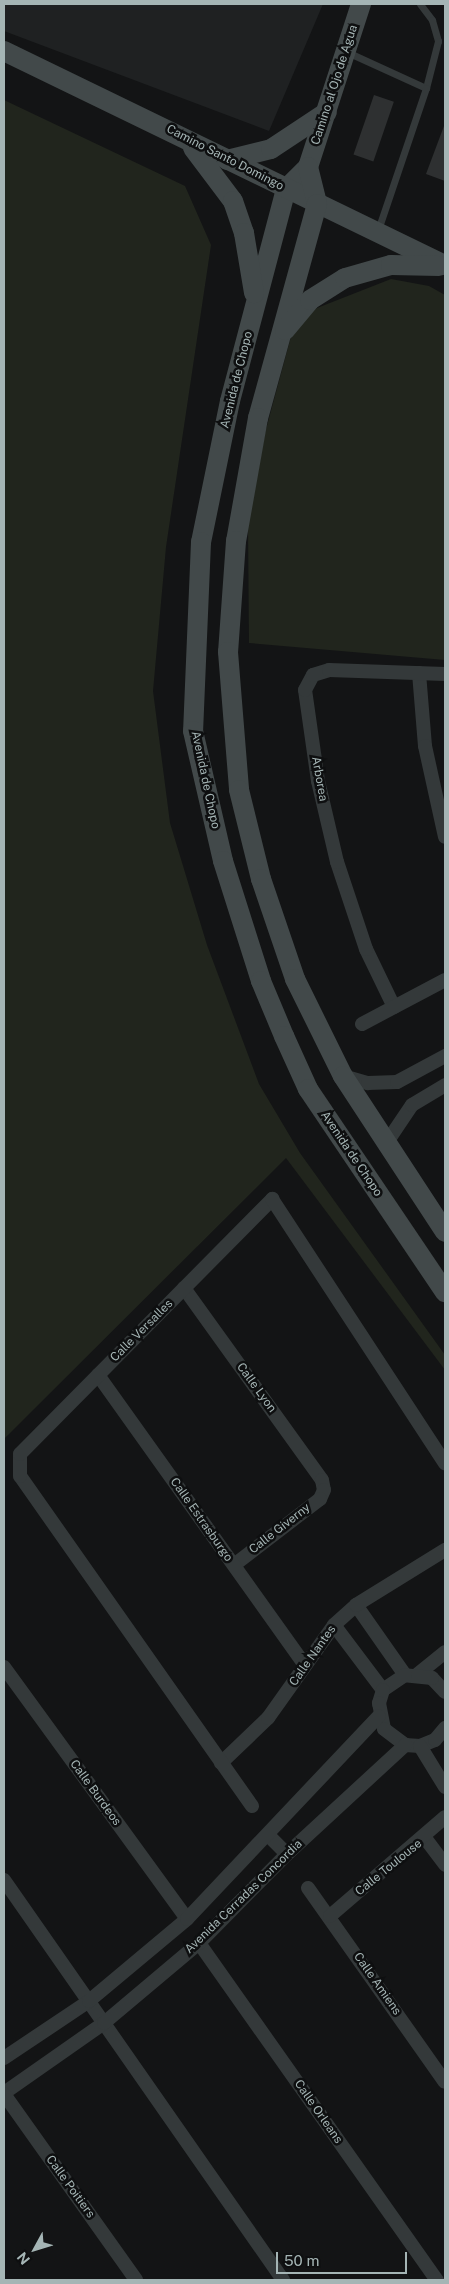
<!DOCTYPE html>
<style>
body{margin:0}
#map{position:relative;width:449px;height:2284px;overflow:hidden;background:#131415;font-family:"Public Sans",sans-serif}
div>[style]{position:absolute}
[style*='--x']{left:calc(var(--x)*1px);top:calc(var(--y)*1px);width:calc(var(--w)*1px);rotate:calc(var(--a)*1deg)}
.built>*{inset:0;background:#1f2122}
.green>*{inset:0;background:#21251d}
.building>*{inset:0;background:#2e3031;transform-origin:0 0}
.lane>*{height:7px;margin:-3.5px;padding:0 3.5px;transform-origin:3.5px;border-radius:3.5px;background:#34393a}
.street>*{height:14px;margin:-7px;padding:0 7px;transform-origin:7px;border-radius:7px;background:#34393a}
.secondary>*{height:20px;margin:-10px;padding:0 10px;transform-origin:10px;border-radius:10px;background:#42494a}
span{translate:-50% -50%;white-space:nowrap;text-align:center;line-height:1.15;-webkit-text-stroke:5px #0e0f10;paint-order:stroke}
.street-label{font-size:12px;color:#a5b5b5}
.frame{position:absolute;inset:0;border:5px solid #a5b5b5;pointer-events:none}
.north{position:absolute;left:10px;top:2224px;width:50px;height:50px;-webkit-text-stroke:4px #0e0f10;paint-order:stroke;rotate:231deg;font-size:14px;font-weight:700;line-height:20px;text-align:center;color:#a5b5b5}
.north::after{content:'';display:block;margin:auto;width:18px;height:22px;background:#a5b5b5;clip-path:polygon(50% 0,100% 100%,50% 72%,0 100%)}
.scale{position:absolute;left:276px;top:2252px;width:131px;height:22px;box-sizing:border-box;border:2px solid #a5b5b5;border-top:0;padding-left:6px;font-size:15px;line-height:18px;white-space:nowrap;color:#a5b5b5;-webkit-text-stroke:4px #0e0f10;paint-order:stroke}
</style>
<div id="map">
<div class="built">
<div style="clip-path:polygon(4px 4px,323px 4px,269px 131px,4px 31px)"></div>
</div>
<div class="green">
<div style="clip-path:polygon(4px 100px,185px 186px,211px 245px,166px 547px,153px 691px,170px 823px,207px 945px,259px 1084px,300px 1153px,445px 1355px,445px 1370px,286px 1158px,4px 1439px)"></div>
<div style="clip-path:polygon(391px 279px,429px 286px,445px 295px,445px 660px,249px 643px,248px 526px,265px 433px,293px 329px,312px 310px)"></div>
</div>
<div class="building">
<div style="left:374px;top:95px;width:21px;height:63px;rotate:19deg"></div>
<div style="clip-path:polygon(444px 126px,445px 127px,445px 181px,426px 174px)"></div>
</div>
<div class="lane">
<div style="--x:420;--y:4;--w:20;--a:53"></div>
<div style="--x:432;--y:20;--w:22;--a:74"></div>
<div style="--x:438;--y:41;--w:49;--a:104.3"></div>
<div style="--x:347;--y:52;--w:87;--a:24.5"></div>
<div style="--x:426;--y:88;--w:150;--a:108.7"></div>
</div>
<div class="street">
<div style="--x:419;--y:673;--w:73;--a:85.3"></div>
<div style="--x:425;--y:746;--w:93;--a:77.6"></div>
<div style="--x:394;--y:1007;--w:64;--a:-115.8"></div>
<div style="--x:366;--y:949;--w:92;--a:-108.4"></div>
<div style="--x:337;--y:862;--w:83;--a:-103.2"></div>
<div style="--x:318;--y:781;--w:92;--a:-98.1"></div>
<div style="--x:305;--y:690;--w:17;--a:-62"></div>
<div style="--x:313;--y:675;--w:17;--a:-17"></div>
<div style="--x:329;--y:670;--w:116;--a:2"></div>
<div style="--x:362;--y:1024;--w:94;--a:-27.9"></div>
<div style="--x:343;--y:1076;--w:26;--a:16"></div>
<div style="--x:368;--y:1083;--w:29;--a:-2"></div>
<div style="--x:397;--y:1082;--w:55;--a:-28.4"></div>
<div style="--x:385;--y:1145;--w:48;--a:-56"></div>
<div style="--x:412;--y:1105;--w:39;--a:-31"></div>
<div style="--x:184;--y:1288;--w:236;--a:54.3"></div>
<div style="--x:322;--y:1480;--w:10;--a:79"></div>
<div style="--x:324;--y:1490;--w:10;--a:114"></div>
<div style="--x:320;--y:1499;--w:108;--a:142.5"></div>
<div style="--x:98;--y:1375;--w:356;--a:54.5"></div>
<div style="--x:356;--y:1605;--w:85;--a:55"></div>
<div style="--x:334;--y:1625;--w:81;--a:53"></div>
<div style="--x:4;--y:1667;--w:311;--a:54"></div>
<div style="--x:418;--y:1674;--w:35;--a:-39"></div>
<div style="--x:445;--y:1692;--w:19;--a:-133"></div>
<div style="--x:432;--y:1678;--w:27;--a:-174"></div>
<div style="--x:405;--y:1675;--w:27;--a:146"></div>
<div style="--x:383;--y:1690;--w:14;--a:107"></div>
<div style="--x:379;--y:1703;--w:26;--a:79"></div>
<div style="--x:384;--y:1729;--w:26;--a:37"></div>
<div style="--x:405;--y:1745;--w:15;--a:4"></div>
<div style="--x:420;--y:1746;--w:16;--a:-22"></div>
<div style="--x:435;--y:1740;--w:16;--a:-50"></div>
<div style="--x:420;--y:1746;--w:48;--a:58.6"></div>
<div style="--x:221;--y:1763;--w:65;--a:-43.8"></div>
<div style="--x:268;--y:1718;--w:114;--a:-54.6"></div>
<div style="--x:334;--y:1625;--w:30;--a:-42"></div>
<div style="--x:356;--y:1605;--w:105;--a:-31.7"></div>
<div style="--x:252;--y:1806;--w:403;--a:-125.1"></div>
<div style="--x:20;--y:1476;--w:22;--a:-90"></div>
<div style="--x:20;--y:1454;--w:359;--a:-45.3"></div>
<div style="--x:272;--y:1199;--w:316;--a:56.8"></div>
<div style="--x:269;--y:1836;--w:25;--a:45"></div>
<div style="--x:425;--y:1838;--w:34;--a:53"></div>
<div style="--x:4;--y:1880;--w:488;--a:55.1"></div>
<div style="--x:308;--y:1888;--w:237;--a:54.8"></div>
<div style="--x:330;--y:1916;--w:152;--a:-40.7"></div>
<div style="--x:199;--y:1943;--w:413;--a:54.8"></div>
<div style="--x:4;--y:2058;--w:102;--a:-33.8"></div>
<div style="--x:89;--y:2001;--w:128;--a:-39.9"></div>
<div style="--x:187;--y:1919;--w:279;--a:-46.6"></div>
<div style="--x:4;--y:2093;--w:122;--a:-35"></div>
<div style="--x:104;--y:2023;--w:124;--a:-40.1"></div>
<div style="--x:199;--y:1943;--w:125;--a:-45.3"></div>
<div style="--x:287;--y:1854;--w:161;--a:-42.7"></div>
<div style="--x:4;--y:2094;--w:228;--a:54.6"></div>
</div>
<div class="secondary">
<div style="--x:361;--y:4;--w:171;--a:108"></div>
<div style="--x:308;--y:167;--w:31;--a:135"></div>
<div style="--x:286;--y:189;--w:219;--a:104.8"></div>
<div style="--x:230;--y:401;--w:144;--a:101.6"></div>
<div style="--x:201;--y:542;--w:189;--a:92.4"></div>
<div style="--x:193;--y:731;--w:133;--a:77"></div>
<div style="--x:223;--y:861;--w:126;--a:72.4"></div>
<div style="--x:261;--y:981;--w:60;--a:67.3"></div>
<div style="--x:284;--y:1036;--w:58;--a:65.6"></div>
<div style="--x:308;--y:1089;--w:245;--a:56"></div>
<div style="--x:4;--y:51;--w:490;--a:25.9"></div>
<div style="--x:193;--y:148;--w:66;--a:53"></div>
<div style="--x:233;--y:201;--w:34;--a:71"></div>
<div style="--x:244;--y:233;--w:61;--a:80.5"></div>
<div style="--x:227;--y:160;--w:45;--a:-14"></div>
<div style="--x:271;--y:149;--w:67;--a:-33.5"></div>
<div style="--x:308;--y:167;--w:38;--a:76"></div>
<div style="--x:317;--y:204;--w:222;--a:105.4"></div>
<div style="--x:258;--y:418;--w:125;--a:100.1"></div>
<div style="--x:236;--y:541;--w:111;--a:94.1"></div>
<div style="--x:228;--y:652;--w:138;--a:85.4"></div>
<div style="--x:239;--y:790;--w:92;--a:76.1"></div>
<div style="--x:261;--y:879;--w:106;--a:71.2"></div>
<div style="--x:295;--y:979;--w:108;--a:63.7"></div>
<div style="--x:343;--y:1076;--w:186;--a:56.8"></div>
<div style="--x:285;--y:330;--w:39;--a:-50"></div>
<div style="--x:310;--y:300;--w:41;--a:-32.2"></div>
<div style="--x:345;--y:278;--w:48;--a:-15.8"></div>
<div style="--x:391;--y:265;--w:48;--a:1.2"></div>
</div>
<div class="street-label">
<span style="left:335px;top:85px;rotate:-72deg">Camino al Ojo de Agua</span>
<span style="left:225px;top:158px;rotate:27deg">Camino Santo Domingo</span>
<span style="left:237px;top:380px;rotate:-76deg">Avenida de Chopo</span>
<span style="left:319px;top:779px;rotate:80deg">Arborea</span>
<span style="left:205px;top:780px;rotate:78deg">Avenida de Chopo</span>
<span style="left:351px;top:1154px;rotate:56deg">Avenida de Chopo</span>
<span style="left:142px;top:1331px;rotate:-45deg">Calle Versalles</span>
<span style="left:256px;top:1388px;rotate:54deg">Calle Lyon</span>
<span style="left:201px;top:1520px;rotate:55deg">Calle Estrasburgo</span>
<span style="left:280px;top:1529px;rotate:-38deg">Calle Giverny</span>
<span style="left:313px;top:1656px;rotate:-55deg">Calle Nantes</span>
<span style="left:95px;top:1793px;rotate:54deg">Calle Burdeos</span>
<span style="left:389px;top:1868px;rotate:-39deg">Calle Toulouse</span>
<span style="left:244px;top:1897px;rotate:-44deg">Avenida Cerradas Concordia</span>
<span style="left:377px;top:1984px;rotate:55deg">Calle Amiens</span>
<span style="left:318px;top:2112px;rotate:55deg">Calle Orleans</span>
<span style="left:70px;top:2187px;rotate:54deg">Calle Poitiers</span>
</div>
<div class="frame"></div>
<div class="north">N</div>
<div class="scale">50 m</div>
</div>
